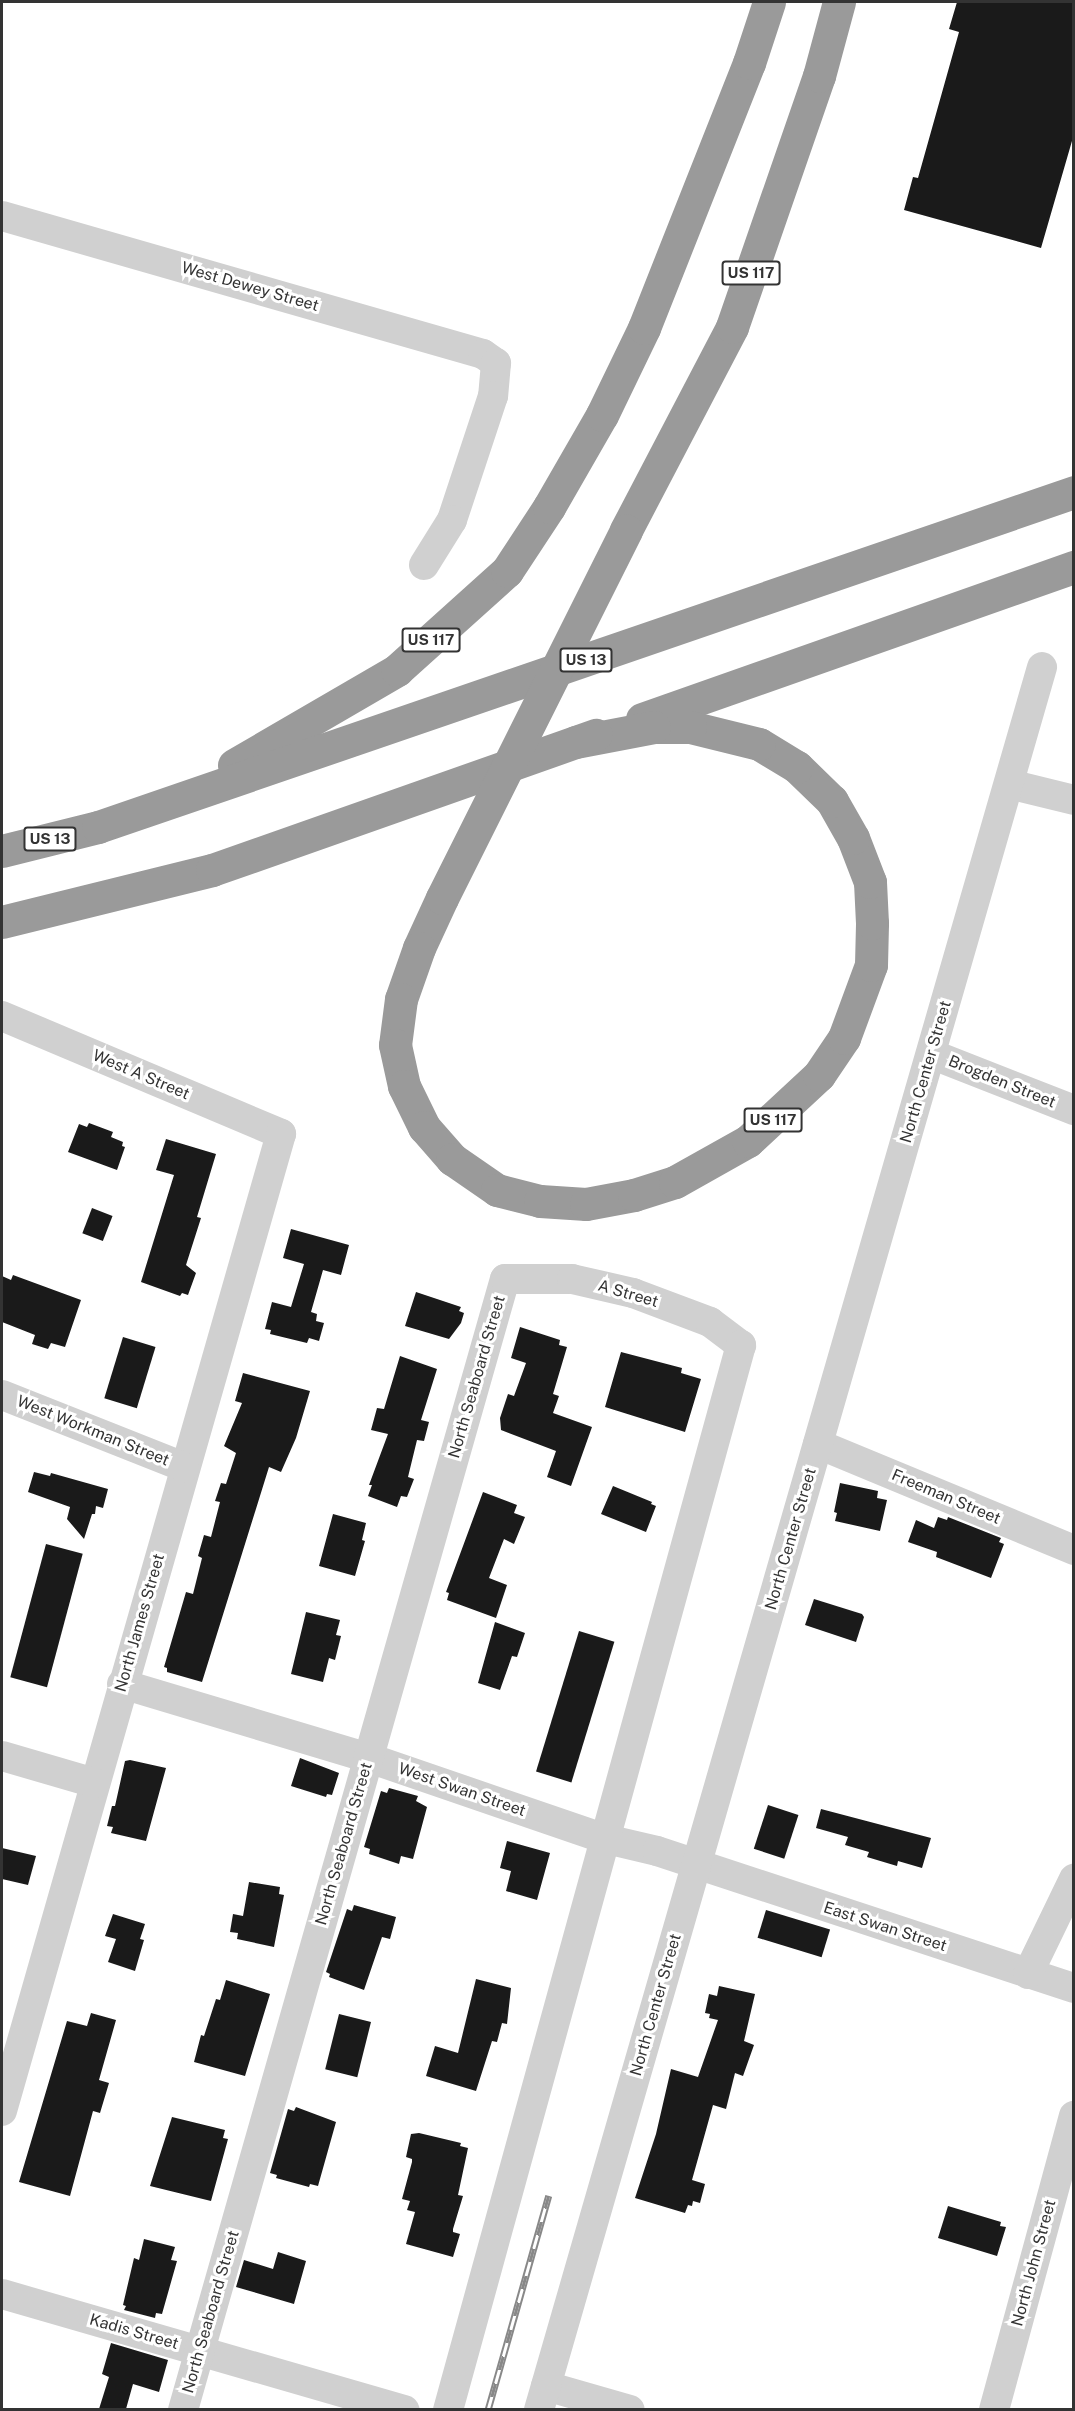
<!DOCTYPE html>
<style>
body{margin:0}
#map{position:relative;width:1075px;height:2411px;overflow:hidden;background:#fff;font-family:"Public Sans",sans-serif}
div>[style]{position:absolute}
[style*='--x']{left:calc(var(--x)*1px);top:calc(var(--y)*1px);width:calc(var(--w)*1px);rotate:calc(var(--a)*1deg)}
.building>*{inset:0;background:#1a1a1a;transform-origin:0 0}
.minor>*{height:30px;margin:-15px;padding:0 15px;transform-origin:15px;border-radius:15px;background:#d0d0d0}
.highway>*{height:33px;margin:-16.5px;padding:0 16.5px;transform-origin:16.5px;border-radius:16.5px;background:#9a9a9a}
.rail>*{height:7px;margin-top:-3.5px;transform-origin:0;background:repeating-linear-gradient(90deg,#fff 0 14px,#888 0 28px);box-sizing:border-box;border-block:2px solid #888}
.highway-bridge>*{height:33px;margin:-16.5px;padding:0 16.5px;transform-origin:16.5px;border-radius:16.5px;background:#9a9a9a}
span{translate:-50% -50%;white-space:nowrap;text-align:center;line-height:1.15;-webkit-text-stroke:6px #fff;paint-order:stroke}
.shield-label span{padding:2px 4px;background:#fff;border:2px solid;border-radius:4px;-webkit-text-stroke-width:0}
.shield-label{font-size:15px;color:#333;font-weight:700}
.street-label{font-size:16px;color:#333}
.frame{position:absolute;inset:0;border:3px solid #333;pointer-events:none}
</style>
<div id="map">
<div class="building">
<div style="clip-path:polygon(957px 2px,1074px 2px,1074px 134px,1041px 248px,904px 210px,913px 177px,918px 178px,959px 32px,949px 29px)"></div>
<div style="clip-path:polygon(89px 1123px,113px 1132px,111px 1137px,123px 1142px,122px 1146px,125px 1147px,117px 1170px,68px 1152px,79px 1124px,87px 1127px)"></div>
<div style="clip-path:polygon(166px 1139px,216px 1154px,197px 1217px,201px 1218px,186px 1265px,196px 1273px,188px 1295px,182px 1293px,180px 1296px,141px 1282px,174px 1175px,156px 1170px)"></div>
<div style="left:92px;top:1208px;width:22px;height:27px;rotate:21deg"></div>
<div style="clip-path:polygon(291px 1229px,349px 1245px,341px 1275px,323px 1270px,311px 1312px,317px 1314px,316px 1321px,324px 1323px,319px 1341px,309px 1338px,307px 1343px,270px 1334px,271px 1330px,265px 1329px,272px 1302px,291px 1307px,304px 1264px,283px 1258px)"></div>
<div style="clip-path:polygon(13px 1275px,81px 1300px,65px 1347px,51px 1343px,48px 1349px,32px 1344px,35px 1335px,2px 1322px,2px 1276px,11px 1280px)"></div>
<div style="clip-path:polygon(416px 1292px,461px 1307px,459px 1311px,464px 1313px,461px 1323px,449px 1339px,405px 1326px)"></div>
<div style="clip-path:polygon(520px 1327px,560px 1340px,559px 1345px,567px 1347px,553px 1394px,559px 1396px,553px 1413px,592px 1427px,571px 1486px,547px 1477px,556px 1451px,501px 1430px,500px 1418px,508px 1394px,514px 1396px,526px 1363px,511px 1358px)"></div>
<div style="left:123px;top:1337px;width:34px;height:64px;rotate:17deg"></div>
<div style="clip-path:polygon(621px 1352px,682px 1368px,681px 1373px,701px 1379px,685px 1432px,605px 1407px)"></div>
<div style="clip-path:polygon(400px 1356px,437px 1369px,421px 1420px,429px 1422px,424px 1441px,417px 1440px,408px 1477px,414px 1479px,407px 1497px,401px 1496px,397px 1507px,368px 1496px,372px 1485px,369px 1485px,388px 1434px,371px 1430px,377px 1408px,384px 1409px)"></div>
<div style="clip-path:polygon(243px 1373px,310px 1391px,296px 1438px,281px 1472px,269px 1467px,202px 1682px,167px 1672px,167px 1668px,164px 1667px,186px 1592px,193px 1594px,202px 1558px,198px 1556px,204px 1535px,211px 1537px,220px 1502px,215px 1501px,221px 1483px,226px 1484px,236px 1453px,224px 1446px,242px 1403px,235px 1401px)"></div>
<div style="clip-path:polygon(34px 1472px,50px 1476px,51px 1473px,108px 1489px,103px 1508px,96px 1506px,95px 1514px,92px 1514px,84px 1539px,67px 1519px,70px 1507px,28px 1492px)"></div>
<div style="clip-path:polygon(840px 1483px,878px 1491px,877px 1498px,887px 1500px,880px 1531px,835px 1521px,837px 1513px,834px 1512px)"></div>
<div style="clip-path:polygon(613px 1486px,652px 1502px,651px 1504px,656px 1506px,646px 1532px,601px 1514px)"></div>
<div style="clip-path:polygon(483px 1492px,517px 1505px,514px 1513px,525px 1517px,514px 1544px,504px 1539px,489px 1578px,507px 1585px,496px 1618px,447px 1600px,449px 1593px,446px 1592px)"></div>
<div style="clip-path:polygon(333px 1514px,366px 1523px,362px 1540px,365px 1541px,355px 1576px,319px 1566px)"></div>
<div style="clip-path:polygon(938px 1517px,947px 1520px,948px 1517px,1001px 1538px,999px 1542px,1004px 1544px,991px 1578px,936px 1557px,937px 1552px,908px 1542px,916px 1520px,934px 1528px)"></div>
<div style="left:46px;top:1544px;width:38px;height:138px;rotate:15deg"></div>
<div style="clip-path:polygon(814px 1599px,862px 1614px,864px 1617px,856px 1642px,805px 1625px)"></div>
<div style="clip-path:polygon(306px 1612px,340px 1620px,336px 1635px,341px 1636px,335px 1660px,329px 1658px,323px 1682px,291px 1674px)"></div>
<div style="clip-path:polygon(495px 1622px,525px 1633px,517px 1657px,512px 1656px,500px 1690px,478px 1683px)"></div>
<div style="left:579px;top:1631px;width:37px;height:147px;rotate:17deg"></div>
<div style="clip-path:polygon(300px 1758px,339px 1773px,332px 1795px,327px 1794px,326px 1797px,291px 1786px)"></div>
<div style="clip-path:polygon(130px 1760px,166px 1768px,146px 1841px,111px 1833px,113px 1827px,107px 1826px,112px 1806px,115px 1806px,125px 1761px)"></div>
<div style="clip-path:polygon(389px 1788px,418px 1796px,416px 1801px,427px 1807px,413px 1859px,401px 1856px,399px 1864px,369px 1854px,370px 1849px,364px 1847px,381px 1791px,387px 1793px)"></div>
<div style="left:768px;top:1805px;width:32px;height:46px;rotate:18deg"></div>
<div style="clip-path:polygon(821px 1809px,931px 1838px,922px 1868px,898px 1861px,897px 1866px,867px 1857px,869px 1852px,845px 1845px,848px 1837px,816px 1828px)"></div>
<div style="clip-path:polygon(507px 1841px,550px 1853px,537px 1900px,506px 1891px,511px 1871px,500px 1868px)"></div>
<div style="clip-path:polygon(2px 1848px,36px 1856px,28px 1885px,2px 1879px)"></div>
<div style="clip-path:polygon(249px 1882px,280px 1887px,279px 1894px,284px 1895px,274px 1947px,237px 1939px,238px 1933px,230px 1932px,233px 1914px,243px 1916px)"></div>
<div style="clip-path:polygon(354px 1905px,396px 1917px,390px 1939px,382px 1937px,364px 1990px,329px 1977px,330px 1974px,326px 1972px,347px 1909px,352px 1911px)"></div>
<div style="left:766px;top:1910px;width:67px;height:29px;rotate:17deg"></div>
<div style="clip-path:polygon(113px 1914px,145px 1924px,140px 1939px,144px 1940px,135px 1971px,108px 1962px,116px 1939px,105px 1936px)"></div>
<div style="clip-path:polygon(476px 1979px,511px 1988px,507px 2024px,502px 2023px,497px 2042px,492px 2041px,476px 2091px,426px 2076px,435px 2046px,458px 2053px)"></div>
<div style="clip-path:polygon(226px 1980px,270px 1994px,245px 2076px,194px 2062px,201px 2035px,204px 2036px,216px 1999px,220px 2000px)"></div>
<div style="clip-path:polygon(719px 1986px,755px 1994px,744px 2041px,754px 2045px,743px 2076px,735px 2073px,726px 2109px,713px 2105px,692px 2180px,705px 2184px,700px 2203px,693px 2201px,692px 2206px,688px 2205px,685px 2213px,635px 2198px,656px 2134px,671px 2069px,698px 2077px,718px 2020px,709px 2018px,710px 2014px,705px 2013px,709px 1994px,717px 1996px)"></div>
<div style="clip-path:polygon(91px 2013px,116px 2020px,99px 2080px,109px 2083px,100px 2113px,93px 2111px,70px 2196px,19px 2182px,67px 2021px,87px 2026px)"></div>
<div style="left:339px;top:2014px;width:33px;height:57px;rotate:14deg"></div>
<div style="clip-path:polygon(296px 2107px,336px 2122px,318px 2186px,310px 2184px,309px 2187px,276px 2178px,277px 2175px,270px 2173px,288px 2109px,294px 2111px)"></div>
<div style="clip-path:polygon(172px 2117px,225px 2130px,223px 2138px,228px 2139px,211px 2201px,150px 2186px)"></div>
<div style="clip-path:polygon(419px 2133px,461px 2143px,460px 2146px,468px 2148px,458px 2195px,463px 2196px,453px 2229px,453px 2232px,460px 2234px,453px 2257px,406px 2244px,415px 2212px,407px 2210px,410px 2201px,402px 2199px,412px 2162px,412px 2159px,406px 2157px,411px 2134px)"></div>
<div style="clip-path:polygon(948px 2206px,1001px 2222px,1000px 2226px,1006px 2227px,997px 2256px,938px 2238px)"></div>
<div style="clip-path:polygon(144px 2239px,175px 2247px,171px 2260px,177px 2261px,162px 2314px,156px 2313px,155px 2318px,124px 2310px,126px 2306px,123px 2305px,134px 2258px,139px 2260px)"></div>
<div style="clip-path:polygon(278px 2252px,306px 2261px,294px 2304px,236px 2287px,244px 2260px,273px 2269px)"></div>
<div style="clip-path:polygon(111px 2343px,168px 2360px,159px 2392px,133px 2384px,126px 2409px,99px 2409px,109px 2377px,102px 2374px)"></div>
</div>
<div class="minor">
<div style="--x:2;--y:216;--w:500;--a:16.01"></div>
<div style="--x:483;--y:354;--w:16;--a:35"></div>
<div style="--x:496;--y:363;--w:33;--a:95"></div>
<div style="--x:493;--y:396;--w:131;--a:108.3"></div>
<div style="--x:452;--y:520;--w:53;--a:121.9"></div>
<div style="--x:1009;--y:784;--w:67;--a:13.8"></div>
<div style="--x:2;--y:1016;--w:303;--a:22.9"></div>
<div style="--x:281;--y:1134;--w:1016;--a:105.94"></div>
<div style="--x:931;--y:1054;--w:154;--a:21.4"></div>
<div style="--x:2;--y:1395;--w:196;--a:21.6"></div>
<div style="--x:818;--y:1444;--w:277;--a:22.5"></div>
<div style="--x:122;--y:1684;--w:258;--a:16.7"></div>
<div style="--x:369;--y:1758;--w:250;--a:18.9"></div>
<div style="--x:606;--y:1839;--w:52;--a:13.2"></div>
<div style="--x:657;--y:1851;--w:439;--a:18.2"></div>
<div style="--x:2;--y:1756;--w:97;--a:16.2"></div>
<div style="--x:1028;--y:1974;--w:106;--a:-64.2"></div>
<div style="--x:2;--y:2294;--w:419;--a:16.1"></div>
<div style="--x:546;--y:2386;--w:87;--a:15.9"></div>
<div style="--x:183;--y:2410;--w:1176;--a:-74.11"></div>
<div style="--x:505;--y:1279;--w:67;--a:0"></div>
<div style="--x:572;--y:1279;--w:63;--a:12.9"></div>
<div style="--x:633;--y:1293;--w:82;--a:20.6"></div>
<div style="--x:710;--y:1322;--w:39;--a:37"></div>
<div style="--x:741;--y:1345;--w:1105;--a:105.38"></div>
<div style="--x:539;--y:2410;--w:1814;--a:-73.9"></div>
<div style="--x:994;--y:2410;--w:305;--a:-74.8"></div>
</div>
<div class="highway">
<div style="--x:626;--y:530;--w:229;--a:-62.4"></div>
<div style="--x:732;--y:327;--w:266;--a:-70.9"></div>
<div style="--x:819;--y:76;--w:77;--a:-74.9"></div>
<div style="--x:642;--y:719;--w:458;--a:-19.4"></div>
<div style="--x:234;--y:765;--w:189;--a:-30.2"></div>
<div style="--x:397;--y:670;--w:148;--a:-42"></div>
<div style="--x:507;--y:571;--w:77;--a:-56.7"></div>
<div style="--x:549;--y:507;--w:106;--a:-60.1"></div>
<div style="--x:602;--y:415;--w:97;--a:-64.2"></div>
<div style="--x:644;--y:328;--w:285;--a:-68.4"></div>
<div style="--x:749;--y:63;--w:64;--a:-71.8"></div>
<div style="--x:2;--y:851;--w:99;--a:-14"></div>
<div style="--x:98;--y:827;--w:1032;--a:-18.94"></div>
<div style="--x:442;--y:898;--w:55;--a:114.7"></div>
<div style="--x:419;--y:948;--w:54;--a:109.4"></div>
<div style="--x:401;--y:999;--w:46;--a:97.4"></div>
<div style="--x:395;--y:1045;--w:42;--a:77.6"></div>
<div style="--x:404;--y:1086;--w:46;--a:64"></div>
<div style="--x:424;--y:1127;--w:43;--a:48.8"></div>
<div style="--x:452;--y:1159;--w:55;--a:34.6"></div>
<div style="--x:497;--y:1190;--w:44;--a:14.3"></div>
<div style="--x:540;--y:1201;--w:46;--a:3.7"></div>
<div style="--x:586;--y:1204;--w:49;--a:-10.6"></div>
<div style="--x:634;--y:1195;--w:43;--a:-17.6"></div>
<div style="--x:675;--y:1182;--w:84;--a:-29.3"></div>
<div style="--x:748;--y:1141;--w:97;--a:-42.9"></div>
<div style="--x:819;--y:1075;--w:45;--a:-56"></div>
<div style="--x:844;--y:1038;--w:78;--a:-69.7"></div>
<div style="--x:871;--y:965;--w:42;--a:-88.6"></div>
<div style="--x:872;--y:923;--w:41;--a:-92.8"></div>
<div style="--x:870;--y:882;--w:47;--a:-111.1"></div>
<div style="--x:853;--y:838;--w:43;--a:-119.6"></div>
<div style="--x:832;--y:801;--w:49;--a:-135.8"></div>
<div style="--x:797;--y:767;--w:44;--a:-148.8"></div>
<div style="--x:759;--y:744;--w:71;--a:-166.2"></div>
<div style="--x:690;--y:727;--w:36;--a:180"></div>
<div style="--x:654;--y:727;--w:80;--a:169.2"></div>
<div style="--x:2;--y:922;--w:216;--a:-13.9"></div>
<div style="--x:212;--y:870;--w:407;--a:-19.4"></div>
</div>
<div class="rail">
<div style="--x:488;--y:2410;--w:223;--a:-74.2"></div>
</div>
<div class="highway-bridge">
<div style="--x:442;--y:898;--w:411;--a:-63.4"></div>
</div>
<div class="shield-label">
<span style="left:751px;top:273px">US 117</span>
<span style="left:431px;top:640px">US 117</span>
<span style="left:586px;top:660px">US 13</span>
<span style="left:50px;top:839px">US 13</span>
<span style="left:773px;top:1120px">US 117</span>
</div>
<div class="street-label">
<span style="left:250px;top:287px;rotate:16deg">West Dewey Street</span>
<span style="left:926px;top:1072px;rotate:-74deg">North Center Street</span>
<span style="left:141px;top:1075px;rotate:23deg">West A Street</span>
<span style="left:1002px;top:1082px;rotate:22deg">Brogden Street</span>
<span style="left:628px;top:1294px;rotate:16deg">A Street</span>
<span style="left:477px;top:1377px;rotate:-74deg">North Seaboard Street</span>
<span style="left:93px;top:1431px;rotate:22deg">West Workman Street</span>
<span style="left:946px;top:1497px;rotate:23deg">Freeman Street</span>
<span style="left:791px;top:1539px;rotate:-74deg">North Center Street</span>
<span style="left:140px;top:1623px;rotate:-74deg">North James Street</span>
<span style="left:462px;top:1790px;rotate:19deg">West Swan Street</span>
<span style="left:344px;top:1844px;rotate:-74deg">North Seaboard Street</span>
<span style="left:885px;top:1927px;rotate:18deg">East Swan Street</span>
<span style="left:656px;top:2005px;rotate:-74deg">North Center Street</span>
<span style="left:1034px;top:2263px;rotate:-75deg">North John Street</span>
<span style="left:211px;top:2312px;rotate:-74deg">North Seaboard Street</span>
<span style="left:134px;top:2332px;rotate:16deg">Kadis Street</span>
</div>
<div class="frame"></div>
</div>
